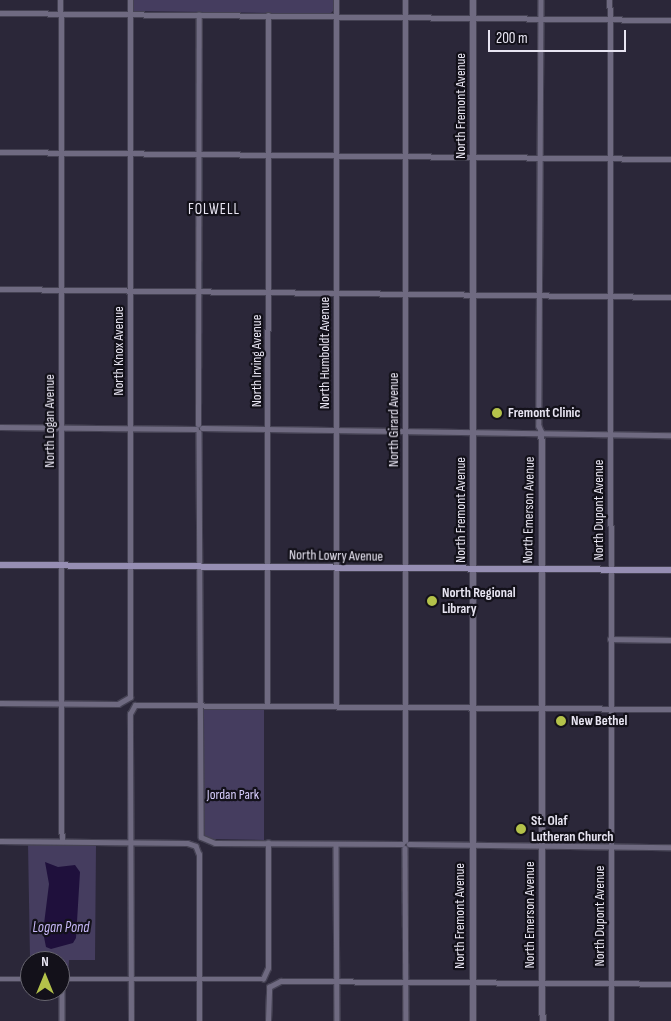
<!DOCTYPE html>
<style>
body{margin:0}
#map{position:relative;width:671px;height:1021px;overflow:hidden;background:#2b2739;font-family:"Sofia Sans Condensed",sans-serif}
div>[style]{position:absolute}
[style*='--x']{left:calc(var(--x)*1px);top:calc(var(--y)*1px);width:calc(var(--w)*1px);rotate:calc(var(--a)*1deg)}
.green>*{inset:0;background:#453d5f}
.water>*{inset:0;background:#1f103c}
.roads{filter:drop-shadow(1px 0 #454253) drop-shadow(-1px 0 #454253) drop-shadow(0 1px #454253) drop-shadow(0 -1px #454253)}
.minor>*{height:4.5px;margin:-2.25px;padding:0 2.25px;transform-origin:2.25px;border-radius:2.25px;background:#6f6a81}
.tertiary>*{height:5.5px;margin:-2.75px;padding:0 2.75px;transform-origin:2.75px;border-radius:2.75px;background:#6f6a81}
.secondary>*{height:6px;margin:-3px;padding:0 3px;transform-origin:3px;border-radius:3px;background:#968eb3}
.dots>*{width:14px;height:14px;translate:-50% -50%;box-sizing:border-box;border:2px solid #13111a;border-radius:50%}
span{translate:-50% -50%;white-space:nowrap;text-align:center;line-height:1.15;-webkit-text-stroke:4.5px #13111a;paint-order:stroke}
.street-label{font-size:14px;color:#e8e5f2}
.poi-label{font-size:14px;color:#e8e5f2;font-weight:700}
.left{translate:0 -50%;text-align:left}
.park-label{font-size:14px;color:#d8cefd}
.neighbourhood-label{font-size:15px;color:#e8e5f2;letter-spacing:1px}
.water-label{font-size:15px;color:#c6b7f6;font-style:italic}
.north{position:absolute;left:20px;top:951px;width:50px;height:50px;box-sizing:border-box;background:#13111a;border:1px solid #686670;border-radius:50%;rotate:0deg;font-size:14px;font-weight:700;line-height:20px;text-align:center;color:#e8e5f2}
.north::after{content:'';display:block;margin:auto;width:18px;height:22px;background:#b4c24a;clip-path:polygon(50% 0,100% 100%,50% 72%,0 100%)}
.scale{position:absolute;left:488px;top:30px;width:138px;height:22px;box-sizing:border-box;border:2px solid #e8e5f2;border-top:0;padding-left:6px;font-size:15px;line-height:18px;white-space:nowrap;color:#e8e5f2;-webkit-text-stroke:4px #13111a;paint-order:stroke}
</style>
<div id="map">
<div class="green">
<div style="clip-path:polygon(134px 0,333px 0,333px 11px,330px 14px,134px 11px)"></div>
<div style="clip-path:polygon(203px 708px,264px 708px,264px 840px,210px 839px,203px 835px,200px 711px)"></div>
<div style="clip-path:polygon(28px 843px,96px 845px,95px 960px,69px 960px,68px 976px,60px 976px,60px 961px,30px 959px)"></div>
</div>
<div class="water">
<div style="clip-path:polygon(45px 862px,58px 867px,75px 865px,80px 872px,76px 938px,73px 943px,51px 949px,46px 947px,43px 932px,49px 884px)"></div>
</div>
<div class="roads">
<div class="minor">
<div style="--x:61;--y:0;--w:841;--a:89.93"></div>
<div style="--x:405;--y:0;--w:841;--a:90"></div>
<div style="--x:541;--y:0;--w:426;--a:90.3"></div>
<div style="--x:539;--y:426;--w:8;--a:67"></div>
<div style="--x:610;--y:0;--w:1021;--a:89.89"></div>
<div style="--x:0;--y:13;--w:671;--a:0.6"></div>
<div style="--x:0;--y:152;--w:671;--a:0.6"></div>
<div style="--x:0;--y:289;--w:671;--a:0.68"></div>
<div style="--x:198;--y:425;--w:410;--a:-89.9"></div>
<div style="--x:0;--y:427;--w:196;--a:0.6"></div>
<div style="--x:202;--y:428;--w:469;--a:0.9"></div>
<div style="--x:199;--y:432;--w:405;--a:89.7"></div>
<div style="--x:201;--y:837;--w:15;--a:23"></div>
<div style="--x:215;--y:843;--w:187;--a:0.3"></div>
<div style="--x:610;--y:639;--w:61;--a:0.9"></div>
<div style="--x:0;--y:703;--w:118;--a:0.5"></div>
<div style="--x:118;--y:704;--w:14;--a:-30"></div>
<div style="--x:130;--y:697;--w:697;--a:-90"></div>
<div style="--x:267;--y:705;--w:689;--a:-89.92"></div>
<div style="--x:336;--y:706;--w:706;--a:-90"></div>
<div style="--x:0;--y:841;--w:187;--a:0.6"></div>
<div style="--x:187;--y:843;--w:9;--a:18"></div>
<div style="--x:196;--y:846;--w:9;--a:69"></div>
<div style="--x:199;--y:854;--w:167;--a:90"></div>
<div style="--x:336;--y:844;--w:177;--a:89.7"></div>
<div style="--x:409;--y:844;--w:262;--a:0.7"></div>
<div style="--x:405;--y:848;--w:173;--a:89.7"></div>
<div style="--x:0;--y:979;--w:30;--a:0"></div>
<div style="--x:60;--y:979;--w:203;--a:0"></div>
<div style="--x:263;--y:979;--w:12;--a:-66"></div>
<div style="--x:268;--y:968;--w:125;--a:-90"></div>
<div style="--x:62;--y:979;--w:42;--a:90"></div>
<div style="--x:131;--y:1021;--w:307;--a:-90.2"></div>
<div style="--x:130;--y:714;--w:10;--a:-61"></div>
<div style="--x:135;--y:705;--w:536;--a:0.43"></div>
<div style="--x:268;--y:1021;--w:34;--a:-88"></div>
<div style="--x:269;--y:987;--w:13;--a:-27"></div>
<div style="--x:281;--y:981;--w:390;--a:0.4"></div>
</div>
<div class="tertiary">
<div style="--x:473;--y:0;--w:1021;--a:90"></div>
<div style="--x:542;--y:433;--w:588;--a:89.9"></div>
</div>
<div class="secondary">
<div style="--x:0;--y:565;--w:671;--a:0.43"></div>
</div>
</div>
<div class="dots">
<div style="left:497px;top:413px;background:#b4c24a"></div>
<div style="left:432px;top:601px;background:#b4c24a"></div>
<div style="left:561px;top:721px;background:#b4c24a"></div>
<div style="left:521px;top:829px;background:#b4c24a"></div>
</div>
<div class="street-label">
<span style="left:461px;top:106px;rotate:-90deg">North Fremont Avenue</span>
<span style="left:119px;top:351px;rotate:-90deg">North Knox Avenue</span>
<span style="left:325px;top:353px;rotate:-90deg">North Humboldt Avenue</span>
<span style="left:257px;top:361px;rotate:-90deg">North Irving Avenue</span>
<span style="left:394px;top:420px;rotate:-90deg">North Girard Avenue</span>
<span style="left:50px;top:421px;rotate:-90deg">North Logan Avenue</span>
<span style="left:461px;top:510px;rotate:-90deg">North Fremont Avenue</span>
<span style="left:529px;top:510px;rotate:-89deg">North Emerson Avenue</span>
<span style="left:599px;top:510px;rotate:-90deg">North Dupont Avenue</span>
<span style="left:336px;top:556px;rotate:1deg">North Lowry Avenue</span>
<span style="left:530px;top:915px;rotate:-90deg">North Emerson Avenue</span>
<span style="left:460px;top:916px;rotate:-90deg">North Fremont Avenue</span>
<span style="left:600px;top:916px;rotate:-90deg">North Dupont Avenue</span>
</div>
<div class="poi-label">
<span class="left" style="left:508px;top:413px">Fremont Clinic</span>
<span class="left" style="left:442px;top:601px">North Regional<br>Library</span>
<span class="left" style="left:571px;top:721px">New Bethel</span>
<span class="left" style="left:531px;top:829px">St. Olaf<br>Lutheran Church</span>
</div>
<div class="park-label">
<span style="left:233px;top:795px">Jordan Park</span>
</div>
<div class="neighbourhood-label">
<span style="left:214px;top:210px">FOLWELL</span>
</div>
<div class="water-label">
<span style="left:61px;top:928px">Logan Pond</span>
</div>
<div class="north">N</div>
<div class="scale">200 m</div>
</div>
